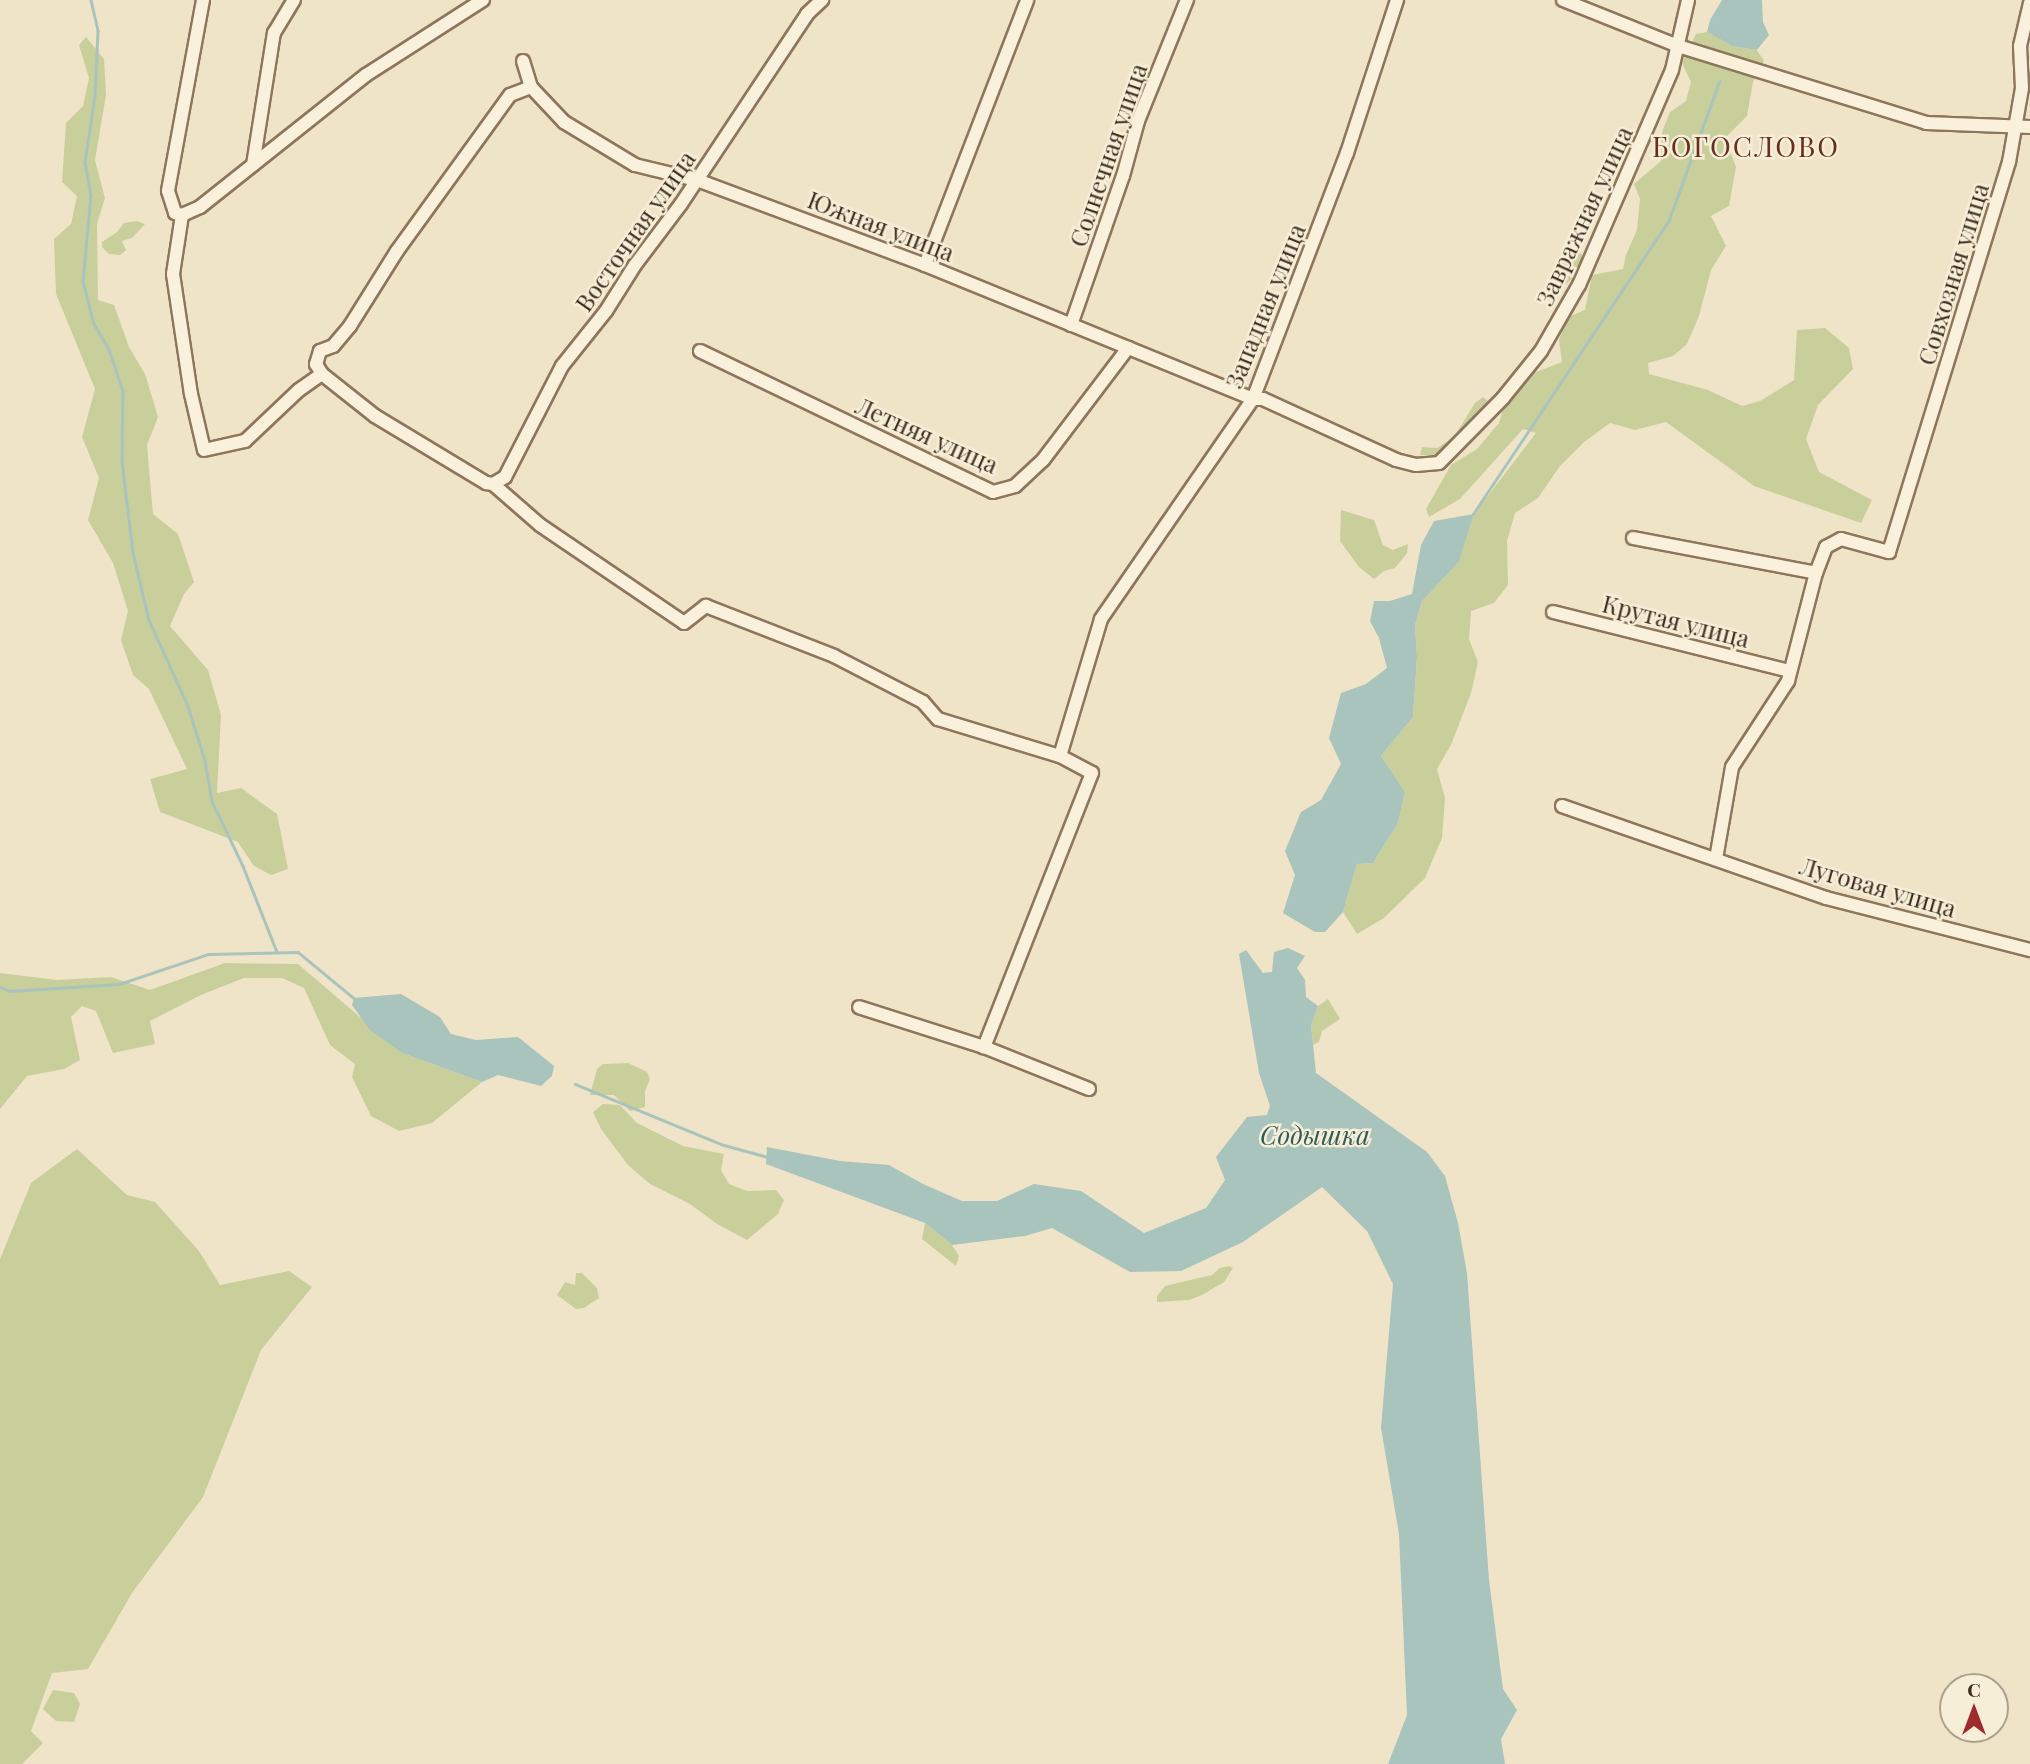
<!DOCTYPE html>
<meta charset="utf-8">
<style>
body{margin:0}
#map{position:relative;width:2030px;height:1764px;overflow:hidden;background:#f0e4c8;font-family:"Playfair Display",serif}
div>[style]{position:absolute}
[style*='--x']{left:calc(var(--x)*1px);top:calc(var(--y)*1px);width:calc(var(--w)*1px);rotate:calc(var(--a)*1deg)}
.green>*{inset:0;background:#c9cf9b}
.water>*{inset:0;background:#a9c4bc}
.stream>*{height:2.5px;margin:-1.25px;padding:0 1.25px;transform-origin:1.25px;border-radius:1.25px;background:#a9c4bc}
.roads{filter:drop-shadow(2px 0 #8d765c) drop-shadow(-2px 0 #8d765c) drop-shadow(0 2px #8d765c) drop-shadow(0 -2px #8d765c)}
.minor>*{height:12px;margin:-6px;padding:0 6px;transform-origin:6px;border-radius:6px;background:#faf1dc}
span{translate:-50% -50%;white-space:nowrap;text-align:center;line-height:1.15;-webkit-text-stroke:5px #f7eed8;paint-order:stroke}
.street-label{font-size:24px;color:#3d2e20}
.water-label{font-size:26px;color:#2f5d5a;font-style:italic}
.quarter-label{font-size:28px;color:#6b2e1e;letter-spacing:2px}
.north{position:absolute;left:1939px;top:1673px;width:70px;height:70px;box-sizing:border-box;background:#f7eed8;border:2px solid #ada18e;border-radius:50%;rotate:0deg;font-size:19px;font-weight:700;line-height:28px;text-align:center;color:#3d2e20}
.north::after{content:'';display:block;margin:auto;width:24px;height:32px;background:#9e2a2b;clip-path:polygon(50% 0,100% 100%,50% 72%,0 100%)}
</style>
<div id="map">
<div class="green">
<div style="clip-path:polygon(1707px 32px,1732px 46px,1757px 50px,1764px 61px,1753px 82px,1747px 116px,1725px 138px,1736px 167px,1729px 206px,1711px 216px,1726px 246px,1711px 270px,1699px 316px,1687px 344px,1673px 356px,1648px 363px,1649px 374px,1708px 390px,1742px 406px,1760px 401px,1794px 380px,1797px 330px,1825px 328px,1849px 348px,1853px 369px,1818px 405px,1806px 439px,1819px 472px,1872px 500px,1861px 523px,1754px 486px,1666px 422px,1635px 430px,1610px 423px,1583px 443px,1560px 466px,1538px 498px,1515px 513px,1507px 541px,1508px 585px,1494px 603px,1471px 611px,1469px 639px,1478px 662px,1471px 693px,1451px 745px,1437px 769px,1445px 798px,1442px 838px,1425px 878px,1384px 918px,1357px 934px,1343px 912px,1357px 864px,1373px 863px,1398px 823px,1405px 792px,1381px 756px,1413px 717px,1417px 657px,1415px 625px,1422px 601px,1459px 562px,1474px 514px,1536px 433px,1523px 429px,1460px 499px,1429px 517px,1426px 509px,1451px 465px,1477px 449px,1499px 423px,1505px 402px,1526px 376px,1562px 362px,1559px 340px,1568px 317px,1585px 310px,1592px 275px,1623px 269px,1626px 255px,1637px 230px,1640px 199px,1634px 184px,1661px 161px,1662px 132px,1670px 112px,1686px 101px,1691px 82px,1682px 63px,1696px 34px)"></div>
<div style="clip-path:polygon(86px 37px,104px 59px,106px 95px,95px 160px,105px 198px,97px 224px,98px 300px,114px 305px,129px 347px,145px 374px,158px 417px,147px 445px,153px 514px,178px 534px,194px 582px,184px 594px,170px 626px,208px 670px,221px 715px,217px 793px,241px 788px,277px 814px,288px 869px,271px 875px,254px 866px,238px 842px,160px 812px,150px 779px,187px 769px,149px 689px,133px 675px,121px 640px,128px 611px,113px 563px,88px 520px,99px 478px,82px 437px,95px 389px,56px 294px,54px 239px,71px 224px,77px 196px,62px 182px,66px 123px,83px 106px,89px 78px,79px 45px)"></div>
<div style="clip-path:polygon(137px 221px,145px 224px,132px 238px,122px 241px,126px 250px,120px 255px,109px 254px,102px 247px,102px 242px,117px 232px,124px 223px)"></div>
<div style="clip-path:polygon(1576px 248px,1582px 255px,1582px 261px,1575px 276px,1565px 285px,1554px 282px,1554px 265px)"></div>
<div style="clip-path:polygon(1483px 397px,1488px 401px,1461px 436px,1438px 456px,1420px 455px,1422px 447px,1437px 448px,1454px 437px,1475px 403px)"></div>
<div style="clip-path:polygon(1341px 510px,1374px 520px,1383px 545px,1393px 550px,1408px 544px,1407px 553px,1395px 568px,1384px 571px,1374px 579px,1359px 567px,1340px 541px)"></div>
<div style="clip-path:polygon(225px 963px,298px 964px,402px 1053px,482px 1082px,432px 1123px,399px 1131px,371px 1116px,352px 1077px,355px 1064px,330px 1045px,304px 988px,282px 978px,244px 978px,201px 995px,150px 1021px,155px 1044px,113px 1053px,96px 1011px,82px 1006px,71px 1017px,80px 1060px,64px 1069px,27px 1076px,0 1109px,0 973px,57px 980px,111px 977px,150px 990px)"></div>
<div style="clip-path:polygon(1328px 999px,1340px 1019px,1322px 1031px,1319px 1042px,1313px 1045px,1311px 1024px,1318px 1006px)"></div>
<div style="clip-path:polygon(628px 1063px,647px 1072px,650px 1079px,645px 1091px,645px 1107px,630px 1111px,614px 1095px,590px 1095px,597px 1069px,603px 1064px)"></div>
<div style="clip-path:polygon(603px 1104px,620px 1105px,637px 1123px,683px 1146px,724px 1154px,721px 1170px,729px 1184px,747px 1191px,776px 1190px,784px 1200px,778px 1214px,747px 1240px,717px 1224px,690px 1204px,650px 1184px,628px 1165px,601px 1129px,593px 1112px)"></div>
<div style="clip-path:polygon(77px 1149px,127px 1195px,155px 1202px,199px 1251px,220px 1285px,289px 1271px,312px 1287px,261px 1350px,203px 1497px,132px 1593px,88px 1669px,52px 1673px,31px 1731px,43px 1743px,22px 1764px,0 1764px,0 1259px,31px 1183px)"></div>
<div style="clip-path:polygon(925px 1223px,952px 1245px,959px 1256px,956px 1266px,922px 1239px)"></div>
<div style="clip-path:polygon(1229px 1266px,1233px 1268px,1224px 1282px,1202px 1295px,1189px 1300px,1157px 1302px,1157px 1296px,1165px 1286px,1212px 1275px,1220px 1268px)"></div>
<div style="clip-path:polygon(576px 1273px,582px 1273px,597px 1288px,599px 1298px,584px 1308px,576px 1309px,557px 1295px,565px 1282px,575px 1285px)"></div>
<div style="clip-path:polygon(53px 1690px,74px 1693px,80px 1704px,74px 1722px,56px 1721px,43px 1709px)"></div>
</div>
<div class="water">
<div style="clip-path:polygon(1722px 0,1762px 0,1763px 22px,1769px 35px,1757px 50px,1732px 46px,1707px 32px,1710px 20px)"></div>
<div style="clip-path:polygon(1474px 514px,1459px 562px,1422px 601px,1415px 625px,1417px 657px,1413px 717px,1381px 756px,1405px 792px,1398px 823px,1373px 863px,1357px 864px,1343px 912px,1325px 932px,1315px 932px,1283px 913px,1295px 875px,1285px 851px,1301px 812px,1321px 800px,1341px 764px,1329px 738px,1341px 693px,1366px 684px,1387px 668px,1379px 638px,1370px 621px,1374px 601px,1390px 601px,1412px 594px,1421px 545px,1434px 521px)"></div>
<div style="clip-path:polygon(1288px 948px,1305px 956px,1297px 968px,1305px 980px,1306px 997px,1318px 1006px,1311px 1025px,1316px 1073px,1427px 1152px,1445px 1176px,1458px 1223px,1467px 1273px,1489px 1580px,1503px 1689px,1517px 1710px,1501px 1739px,1505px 1764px,1388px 1764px,1407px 1715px,1399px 1534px,1381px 1428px,1393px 1284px,1367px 1231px,1322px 1187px,1243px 1242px,1181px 1271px,1130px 1272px,1052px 1228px,1025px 1236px,952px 1245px,925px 1223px,766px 1164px,767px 1147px,840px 1161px,889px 1165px,923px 1184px,962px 1201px,997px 1201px,1034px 1184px,1081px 1191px,1144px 1233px,1206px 1208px,1225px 1180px,1216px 1157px,1247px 1117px,1267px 1115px,1270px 1106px,1259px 1073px,1239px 954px,1246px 950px,1263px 973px,1272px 972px,1274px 952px)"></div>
<div style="clip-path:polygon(401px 994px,440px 1017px,451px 1034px,476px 1040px,518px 1037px,554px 1066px,552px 1076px,541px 1086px,498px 1075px,482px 1082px,402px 1053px,370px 1030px,352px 1005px,354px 998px)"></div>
</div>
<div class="stream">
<div style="--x:91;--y:0;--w:32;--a:77"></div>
<div style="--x:98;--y:31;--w:65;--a:92.6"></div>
<div style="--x:95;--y:96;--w:67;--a:98.6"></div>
<div style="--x:85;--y:162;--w:34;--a:80"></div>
<div style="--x:91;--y:195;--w:86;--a:95.3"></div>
<div style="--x:83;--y:281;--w:44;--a:75.7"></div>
<div style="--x:94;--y:324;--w:29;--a:59"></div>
<div style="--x:109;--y:349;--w:44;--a:71.6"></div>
<div style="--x:123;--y:391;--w:70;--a:90.8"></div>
<div style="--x:122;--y:461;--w:93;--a:83.2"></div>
<div style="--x:133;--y:553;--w:69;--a:76.6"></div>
<div style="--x:149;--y:620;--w:94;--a:65.6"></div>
<div style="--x:188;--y:706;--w:58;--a:72.8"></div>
<div style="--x:205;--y:761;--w:41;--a:80.1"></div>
<div style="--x:212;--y:801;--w:72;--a:64.5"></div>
<div style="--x:243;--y:866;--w:92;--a:68.4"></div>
<div style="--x:1473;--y:514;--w:353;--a:-56.3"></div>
<div style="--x:1669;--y:220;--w:147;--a:-70.1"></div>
<div style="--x:0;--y:987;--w:11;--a:22"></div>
<div style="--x:10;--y:991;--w:109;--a:-3.7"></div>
<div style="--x:119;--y:984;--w:94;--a:-18.6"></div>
<div style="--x:208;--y:954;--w:90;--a:-1.3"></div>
<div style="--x:298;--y:952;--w:74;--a:39.5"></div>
<div style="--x:575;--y:1084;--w:161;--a:22.3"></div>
<div style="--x:724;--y:1145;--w:46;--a:15.3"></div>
</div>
<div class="roads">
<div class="minor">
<div style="--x:203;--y:0;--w:194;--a:100.4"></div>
<div style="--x:168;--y:191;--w:23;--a:72"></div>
<div style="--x:175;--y:213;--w:7;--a:16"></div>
<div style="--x:182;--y:215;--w:20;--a:-24"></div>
<div style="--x:200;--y:207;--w:212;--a:-38.5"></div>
<div style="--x:366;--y:75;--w:139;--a:-32.7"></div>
<div style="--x:1563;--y:0;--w:124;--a:21.8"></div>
<div style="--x:1678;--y:46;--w:260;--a:17.2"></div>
<div style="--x:1926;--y:123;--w:104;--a:2.2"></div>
<div style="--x:523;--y:61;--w:27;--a:73"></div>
<div style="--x:531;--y:87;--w:48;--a:46.7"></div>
<div style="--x:564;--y:122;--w:83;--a:31.2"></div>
<div style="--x:635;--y:165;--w:64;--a:13.6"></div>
<div style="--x:697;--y:180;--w:243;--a:20.4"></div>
<div style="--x:925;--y:265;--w:354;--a:22.2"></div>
<div style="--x:1253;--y:399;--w:10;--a:0"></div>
<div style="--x:1263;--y:399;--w:146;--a:24.6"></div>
<div style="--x:1396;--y:460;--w:21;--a:14"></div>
<div style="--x:1416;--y:465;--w:23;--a:-5"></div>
<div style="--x:1439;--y:463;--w:91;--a:-45.4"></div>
<div style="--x:1503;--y:398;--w:60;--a:-51"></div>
<div style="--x:1541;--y:351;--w:76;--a:-60.1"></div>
<div style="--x:1579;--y:285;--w:234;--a:-66.6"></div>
<div style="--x:1672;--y:70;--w:72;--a:-77.1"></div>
<div style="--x:531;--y:87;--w:22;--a:159"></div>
<div style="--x:510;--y:95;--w:193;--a:125.9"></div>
<div style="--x:397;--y:251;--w:89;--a:122.1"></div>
<div style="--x:350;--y:326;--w:26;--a:130"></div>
<div style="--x:333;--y:346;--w:14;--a:159"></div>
<div style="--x:320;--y:351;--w:14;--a:107"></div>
<div style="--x:316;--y:364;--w:12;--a:59"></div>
<div style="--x:322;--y:374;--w:68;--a:38.4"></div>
<div style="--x:375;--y:416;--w:130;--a:31.1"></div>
<div style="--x:486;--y:483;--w:7;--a:8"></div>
<div style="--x:493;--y:484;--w:14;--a:-30"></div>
<div style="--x:505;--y:477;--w:125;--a:-62.8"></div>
<div style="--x:562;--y:366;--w:70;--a:-51.3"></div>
<div style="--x:606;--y:311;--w:54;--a:-57.8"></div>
<div style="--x:635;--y:265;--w:76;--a:-53"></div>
<div style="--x:681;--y:204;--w:228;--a:-56.4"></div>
<div style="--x:807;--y:14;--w:21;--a:-43"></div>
<div style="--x:253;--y:165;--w:134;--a:-81"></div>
<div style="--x:274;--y:33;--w:39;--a:-59"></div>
<div style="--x:182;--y:215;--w:60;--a:98.7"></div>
<div style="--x:173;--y:274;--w:121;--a:81.5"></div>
<div style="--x:191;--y:394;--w:57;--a:76.9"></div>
<div style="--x:204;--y:450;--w:42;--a:-12.4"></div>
<div style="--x:245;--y:441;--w:74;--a:-43.4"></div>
<div style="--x:299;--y:390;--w:28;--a:-35"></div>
<div style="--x:925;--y:265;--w:284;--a:-68.9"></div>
<div style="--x:1071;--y:325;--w:158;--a:-70.8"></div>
<div style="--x:1123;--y:176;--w:57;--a:-74.7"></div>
<div style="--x:1138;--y:121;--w:131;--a:-68"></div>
<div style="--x:700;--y:351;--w:325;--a:25.7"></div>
<div style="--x:993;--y:492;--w:23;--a:-15"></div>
<div style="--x:1015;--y:486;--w:38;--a:-43"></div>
<div style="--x:1043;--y:460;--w:141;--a:-52.8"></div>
<div style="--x:493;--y:484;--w:62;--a:41.1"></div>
<div style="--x:540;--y:525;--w:174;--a:34.2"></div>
<div style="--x:684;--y:623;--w:28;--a:-38"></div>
<div style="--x:706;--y:606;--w:137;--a:21.3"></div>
<div style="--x:834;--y:656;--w:100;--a:27.3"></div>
<div style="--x:923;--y:702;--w:23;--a:49"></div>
<div style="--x:938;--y:719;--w:127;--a:16.9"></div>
<div style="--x:1060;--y:756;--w:36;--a:28"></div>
<div style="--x:1092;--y:773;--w:295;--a:111.5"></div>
<div style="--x:984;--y:1047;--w:131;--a:-162.3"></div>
<div style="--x:1633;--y:538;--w:186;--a:10.8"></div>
<div style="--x:1553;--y:612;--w:244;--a:14"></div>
<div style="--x:1060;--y:756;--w:143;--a:-73.3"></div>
<div style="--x:1101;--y:619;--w:267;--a:-55.4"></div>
<div style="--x:1253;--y:399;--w:263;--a:-69.1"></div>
<div style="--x:1347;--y:153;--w:161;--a:-71.9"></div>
<div style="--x:1562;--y:806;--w:280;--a:19.2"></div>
<div style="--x:1826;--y:898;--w:211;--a:14.3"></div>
<div style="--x:1716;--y:859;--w:93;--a:-80.1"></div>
<div style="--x:1732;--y:767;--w:103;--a:-56.9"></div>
<div style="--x:1788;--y:681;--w:112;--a:-75.5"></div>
<div style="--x:1816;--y:573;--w:28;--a:-69"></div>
<div style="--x:1826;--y:547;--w:17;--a:-28"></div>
<div style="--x:1841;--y:539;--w:50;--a:15.2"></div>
<div style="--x:1889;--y:552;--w:408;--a:-72.9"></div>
<div style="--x:2009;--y:162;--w:75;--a:-80"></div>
<div style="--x:2022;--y:88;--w:42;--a:-92.7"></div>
<div style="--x:2020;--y:46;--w:44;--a:-76.9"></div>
<div style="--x:984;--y:1047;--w:113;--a:21.8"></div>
</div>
</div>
<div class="street-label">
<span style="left:1108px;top:155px;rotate:-71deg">Солнечная улица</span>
<span style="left:1584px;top:216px;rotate:-65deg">Завражная улица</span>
<span style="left:881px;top:226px;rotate:21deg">Южная улица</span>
<span style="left:635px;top:231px;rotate:-55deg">Восточная улица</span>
<span style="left:1953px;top:274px;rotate:-73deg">Совхозная улица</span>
<span style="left:1265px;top:306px;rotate:-68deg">Западная улица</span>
<span style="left:927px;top:435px;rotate:24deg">Летняя улица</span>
<span style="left:1676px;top:621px;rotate:14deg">Крутая улица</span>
<span style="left:1878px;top:887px;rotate:16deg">Луговая улица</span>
</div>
<div class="water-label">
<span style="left:1315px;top:1135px">Содышка</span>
</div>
<div class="quarter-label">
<span style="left:1746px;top:146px">БОГОСЛОВО</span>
</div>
<div class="north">С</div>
</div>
